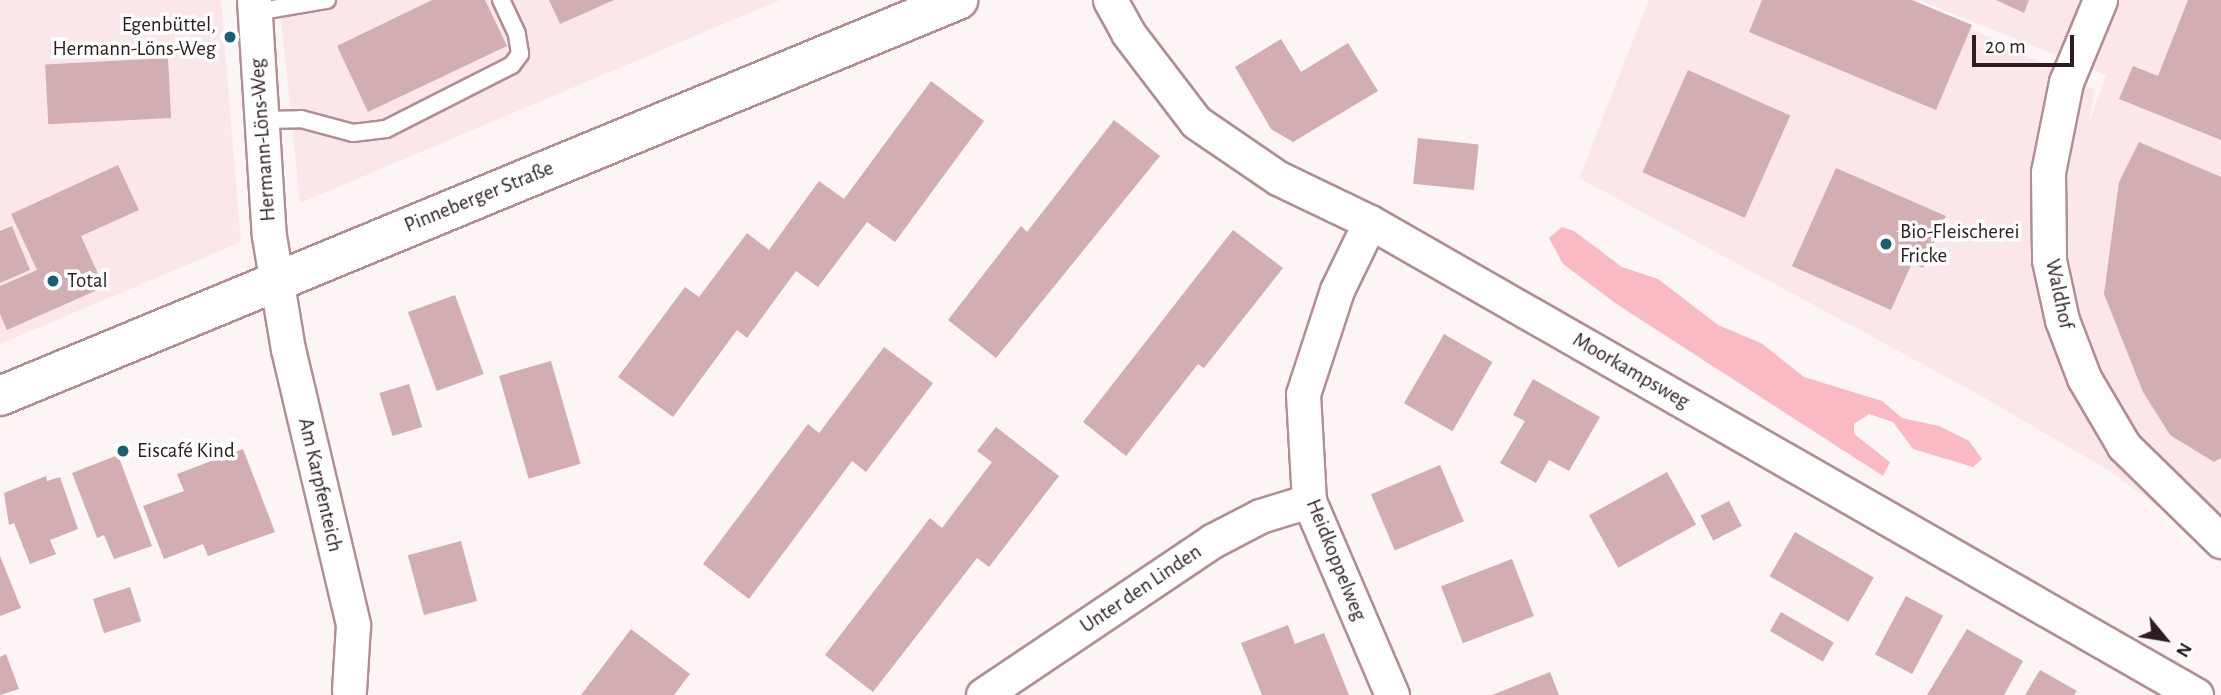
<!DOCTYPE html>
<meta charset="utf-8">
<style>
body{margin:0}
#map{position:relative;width:2221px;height:695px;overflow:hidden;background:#fcf4f5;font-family:"Alegreya Sans",sans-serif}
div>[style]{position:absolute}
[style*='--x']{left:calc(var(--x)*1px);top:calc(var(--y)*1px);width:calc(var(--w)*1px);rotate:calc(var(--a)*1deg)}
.built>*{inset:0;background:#fbe7ea}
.water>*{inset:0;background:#f9bac4}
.building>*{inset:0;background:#d2adb2;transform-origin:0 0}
.roads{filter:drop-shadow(2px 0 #b28e93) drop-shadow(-2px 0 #b28e93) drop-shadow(0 2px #b28e93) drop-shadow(0 -2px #b28e93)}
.lane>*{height:16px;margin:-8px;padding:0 8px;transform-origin:8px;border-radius:8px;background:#fff}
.street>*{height:33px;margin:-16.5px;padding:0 16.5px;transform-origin:16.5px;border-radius:16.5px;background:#fff}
.secondary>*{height:38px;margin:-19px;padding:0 19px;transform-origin:19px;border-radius:19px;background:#fff}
.dots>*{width:19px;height:19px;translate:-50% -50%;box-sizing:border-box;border:4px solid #fff;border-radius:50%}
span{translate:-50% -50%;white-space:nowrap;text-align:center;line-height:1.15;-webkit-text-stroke:7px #fff;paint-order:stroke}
.poi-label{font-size:21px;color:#2c1e20}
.right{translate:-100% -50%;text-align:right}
.left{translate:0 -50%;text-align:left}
.street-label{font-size:21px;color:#2c1e20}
.north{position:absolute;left:2130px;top:604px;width:70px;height:70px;-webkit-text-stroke:5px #fff;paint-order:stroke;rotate:120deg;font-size:19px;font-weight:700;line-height:28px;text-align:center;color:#2c1e20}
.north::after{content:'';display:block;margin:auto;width:24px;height:32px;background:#2c1e20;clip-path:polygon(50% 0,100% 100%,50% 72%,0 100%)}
.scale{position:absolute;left:1972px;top:35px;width:102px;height:32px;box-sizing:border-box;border:4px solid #2c1e20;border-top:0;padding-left:9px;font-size:21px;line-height:24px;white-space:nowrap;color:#2c1e20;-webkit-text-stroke:5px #fff;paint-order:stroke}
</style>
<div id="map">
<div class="built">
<div style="clip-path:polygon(0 0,221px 0,241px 242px,0 344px)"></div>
<div style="clip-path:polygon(279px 0,780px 0,300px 203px)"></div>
<div style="clip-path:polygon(1649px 0,1914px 0,2095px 90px,2089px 122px,2106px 75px,1919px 0,2221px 0,2221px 553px,2108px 470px,1976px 393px,1579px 178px)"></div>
</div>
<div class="water">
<div style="clip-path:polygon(1562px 227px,1574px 231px,1622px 267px,1658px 279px,1718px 325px,1761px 343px,1804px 377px,1882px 401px,1902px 418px,1939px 426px,1969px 441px,1982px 459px,1973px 467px,1913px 449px,1893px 422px,1869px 414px,1854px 424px,1854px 434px,1890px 462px,1883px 476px,1618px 305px,1563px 264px,1549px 238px)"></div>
</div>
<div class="building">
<div style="clip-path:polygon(432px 0,485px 0,507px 46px,368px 112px,337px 46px)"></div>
<div style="clip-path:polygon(549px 0,614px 0,560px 24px)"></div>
<div style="clip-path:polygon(1762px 0,1912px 0,1972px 25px,1936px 110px,1749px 32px)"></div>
<div style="clip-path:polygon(1996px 0,2029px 0,2024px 13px)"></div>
<div style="clip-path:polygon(2188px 0,2221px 0,2221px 140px,2119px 99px,2133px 66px,2158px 76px)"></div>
<div style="clip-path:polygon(1281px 39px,1301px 72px,1348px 43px,1378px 91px,1293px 142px,1271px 129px,1235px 67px)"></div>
<div style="left:168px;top:58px;width:60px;height:123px;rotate:87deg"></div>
<div style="left:1688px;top:70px;width:112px;height:112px;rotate:24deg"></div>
<div style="clip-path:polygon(931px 81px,984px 121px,895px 242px,867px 222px,818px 287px,796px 271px,747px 338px,737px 330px,673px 417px,618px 377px,685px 287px,699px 297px,747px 233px,769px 250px,819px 181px,844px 199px)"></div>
<div style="clip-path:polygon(1114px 120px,1160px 156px,996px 358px,948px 320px,1021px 226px,1027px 232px)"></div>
<div style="left:1418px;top:138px;width:61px;height:46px;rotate:6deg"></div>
<div style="clip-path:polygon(2139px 142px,2221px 177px,2221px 458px,2214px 462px,2170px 435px,2143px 392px,2104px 294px,2119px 182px)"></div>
<div style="clip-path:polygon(118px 165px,139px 210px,81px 236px,104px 287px,7px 330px,0 314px,0 286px,37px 270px,11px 214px)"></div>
<div style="clip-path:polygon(1836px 168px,1946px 216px,1923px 268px,1912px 263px,1891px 310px,1792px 266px)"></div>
<div style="clip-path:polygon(12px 226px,30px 270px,0 283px,0 231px)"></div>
<div style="clip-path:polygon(1233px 230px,1283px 268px,1204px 368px,1198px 364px,1126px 456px,1083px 422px)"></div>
<div style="left:455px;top:295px;width:84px;height:50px;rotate:70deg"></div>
<div style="left:1444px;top:334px;width:56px;height:80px;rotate:30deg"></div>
<div style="clip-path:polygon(884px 347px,933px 383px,866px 472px,852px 461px,749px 599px,703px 564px,808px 424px,819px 433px)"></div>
<div style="left:551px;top:361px;width:107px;height:54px;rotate:74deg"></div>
<div style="clip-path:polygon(1533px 379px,1600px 417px,1569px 471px,1549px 460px,1536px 483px,1500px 463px,1525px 421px,1513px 415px)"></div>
<div style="left:409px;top:384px;width:45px;height:31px;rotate:73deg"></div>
<div style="clip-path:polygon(996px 427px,1059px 476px,989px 567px,977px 558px,873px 692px,825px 655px,930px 518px,942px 528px,992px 462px,977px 451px)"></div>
<div style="clip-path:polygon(243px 449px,275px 532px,208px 556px,203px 544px,164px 559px,143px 506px,184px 491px,177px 474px)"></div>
<div style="clip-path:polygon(118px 455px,152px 546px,114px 559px,104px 535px,97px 538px,72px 473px)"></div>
<div style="left:1440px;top:465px;width:61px;height:75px;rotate:67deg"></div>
<div style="left:1667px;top:472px;width:60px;height:89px;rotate:61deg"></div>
<div style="clip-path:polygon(46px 476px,47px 481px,60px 477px,78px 529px,50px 540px,56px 554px,30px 564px,14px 523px,9px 525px,4px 493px)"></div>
<div style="left:1729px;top:501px;width:28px;height:32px;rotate:63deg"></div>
<div style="left:1795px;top:532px;width:91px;height:51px;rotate:30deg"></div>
<div style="left:461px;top:541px;width:62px;height:55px;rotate:75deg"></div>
<div style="clip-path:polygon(0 556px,21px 608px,0 616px)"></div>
<div style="left:1512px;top:559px;width:61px;height:76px;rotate:69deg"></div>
<div style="left:130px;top:587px;width:36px;height:39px;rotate:72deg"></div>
<div style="left:1906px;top:596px;width:42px;height:66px;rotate:28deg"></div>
<div style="left:1781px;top:612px;width:61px;height:22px;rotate:30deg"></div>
<div style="clip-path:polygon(1288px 625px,1295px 644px,1324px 633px,1349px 695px,1262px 695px,1241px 643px)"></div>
<div style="clip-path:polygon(631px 629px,690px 674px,674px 695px,581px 695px)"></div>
<div style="clip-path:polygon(1967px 629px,2023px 661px,2004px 695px,1927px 695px)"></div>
<div style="clip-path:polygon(6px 654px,19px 689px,0 695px,0 657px)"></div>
<div style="clip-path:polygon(2040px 670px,2077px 691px,2074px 695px,2025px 695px)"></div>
<div style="clip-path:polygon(1550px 672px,1559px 695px,1492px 695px)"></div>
</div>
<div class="roads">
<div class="lane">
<div style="--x:255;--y:12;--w:73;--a:-9.5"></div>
<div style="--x:262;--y:120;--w:39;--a:-1"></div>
<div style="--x:301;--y:119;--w:54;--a:15.1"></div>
<div style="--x:353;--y:133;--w:33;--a:-7"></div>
<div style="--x:386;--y:129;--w:141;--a:-26.9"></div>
<div style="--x:512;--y:65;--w:14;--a:-54"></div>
<div style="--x:520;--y:54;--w:20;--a:-99"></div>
<div style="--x:517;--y:34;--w:38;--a:-115"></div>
</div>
<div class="street">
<div style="--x:254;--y:0;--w:236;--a:86.4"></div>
<div style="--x:269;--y:236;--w:115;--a:80.5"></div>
<div style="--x:288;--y:349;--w:284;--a:76.7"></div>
<div style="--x:353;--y:625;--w:66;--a:93.5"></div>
<div style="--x:1110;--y:0;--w:38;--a:61"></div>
<div style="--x:1128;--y:33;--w:112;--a:52.6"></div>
<div style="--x:1196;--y:122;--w:99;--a:34.3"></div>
<div style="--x:1278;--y:178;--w:102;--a:25.6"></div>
<div style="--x:1370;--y:222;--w:952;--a:29.8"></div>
<div style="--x:2100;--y:0;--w:89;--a:112.5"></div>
<div style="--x:2066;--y:82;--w:92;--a:101.3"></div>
<div style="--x:2048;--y:172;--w:88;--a:89.3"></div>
<div style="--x:2049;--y:260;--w:61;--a:77.8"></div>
<div style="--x:2062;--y:320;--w:62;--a:69.2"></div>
<div style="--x:2084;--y:378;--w:79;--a:59.5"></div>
<div style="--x:2124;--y:446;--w:136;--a:44.4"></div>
<div style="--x:1370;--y:222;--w:76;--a:115.9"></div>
<div style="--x:1337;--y:290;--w:109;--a:108.1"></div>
<div style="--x:1303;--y:394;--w:107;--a:86.8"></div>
<div style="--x:1309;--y:501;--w:211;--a:66.8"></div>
<div style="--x:983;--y:695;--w:276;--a:-33.9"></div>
<div style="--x:1212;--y:541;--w:54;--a:-27.5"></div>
<div style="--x:1260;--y:516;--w:51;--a:-17"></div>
</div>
<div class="secondary">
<div style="--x:0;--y:396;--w:1037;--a:-22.46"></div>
</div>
</div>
<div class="dots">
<div style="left:230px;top:37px;background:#1a6071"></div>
<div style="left:1886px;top:244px;background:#1a6071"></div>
<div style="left:53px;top:281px;background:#1a6071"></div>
<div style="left:123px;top:451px;background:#1a6071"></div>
</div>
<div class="poi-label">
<span class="right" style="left:216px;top:37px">Egenbüttel,<br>Hermann-Löns-Weg</span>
<span class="left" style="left:1900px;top:244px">Bio-Fleischerei<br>Fricke</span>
<span class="left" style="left:67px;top:281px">Total</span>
<span class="left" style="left:137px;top:451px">Eiscafé Kind</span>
</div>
<div class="street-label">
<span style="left:263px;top:140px;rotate:-94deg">Hermann-Löns-Weg</span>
<span style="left:479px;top:197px;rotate:-22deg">Pinneberger Straße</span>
<span style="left:2059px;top:294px;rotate:78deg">Waldhof</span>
<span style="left:1631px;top:371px;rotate:30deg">Moorkampsweg</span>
<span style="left:320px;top:485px;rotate:77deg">Am Karpfenteich</span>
<span style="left:1336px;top:560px;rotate:68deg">Heidkoppelweg</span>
<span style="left:1141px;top:589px;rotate:-34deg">Unter den Linden</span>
</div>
<div class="north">N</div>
<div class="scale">20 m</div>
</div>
